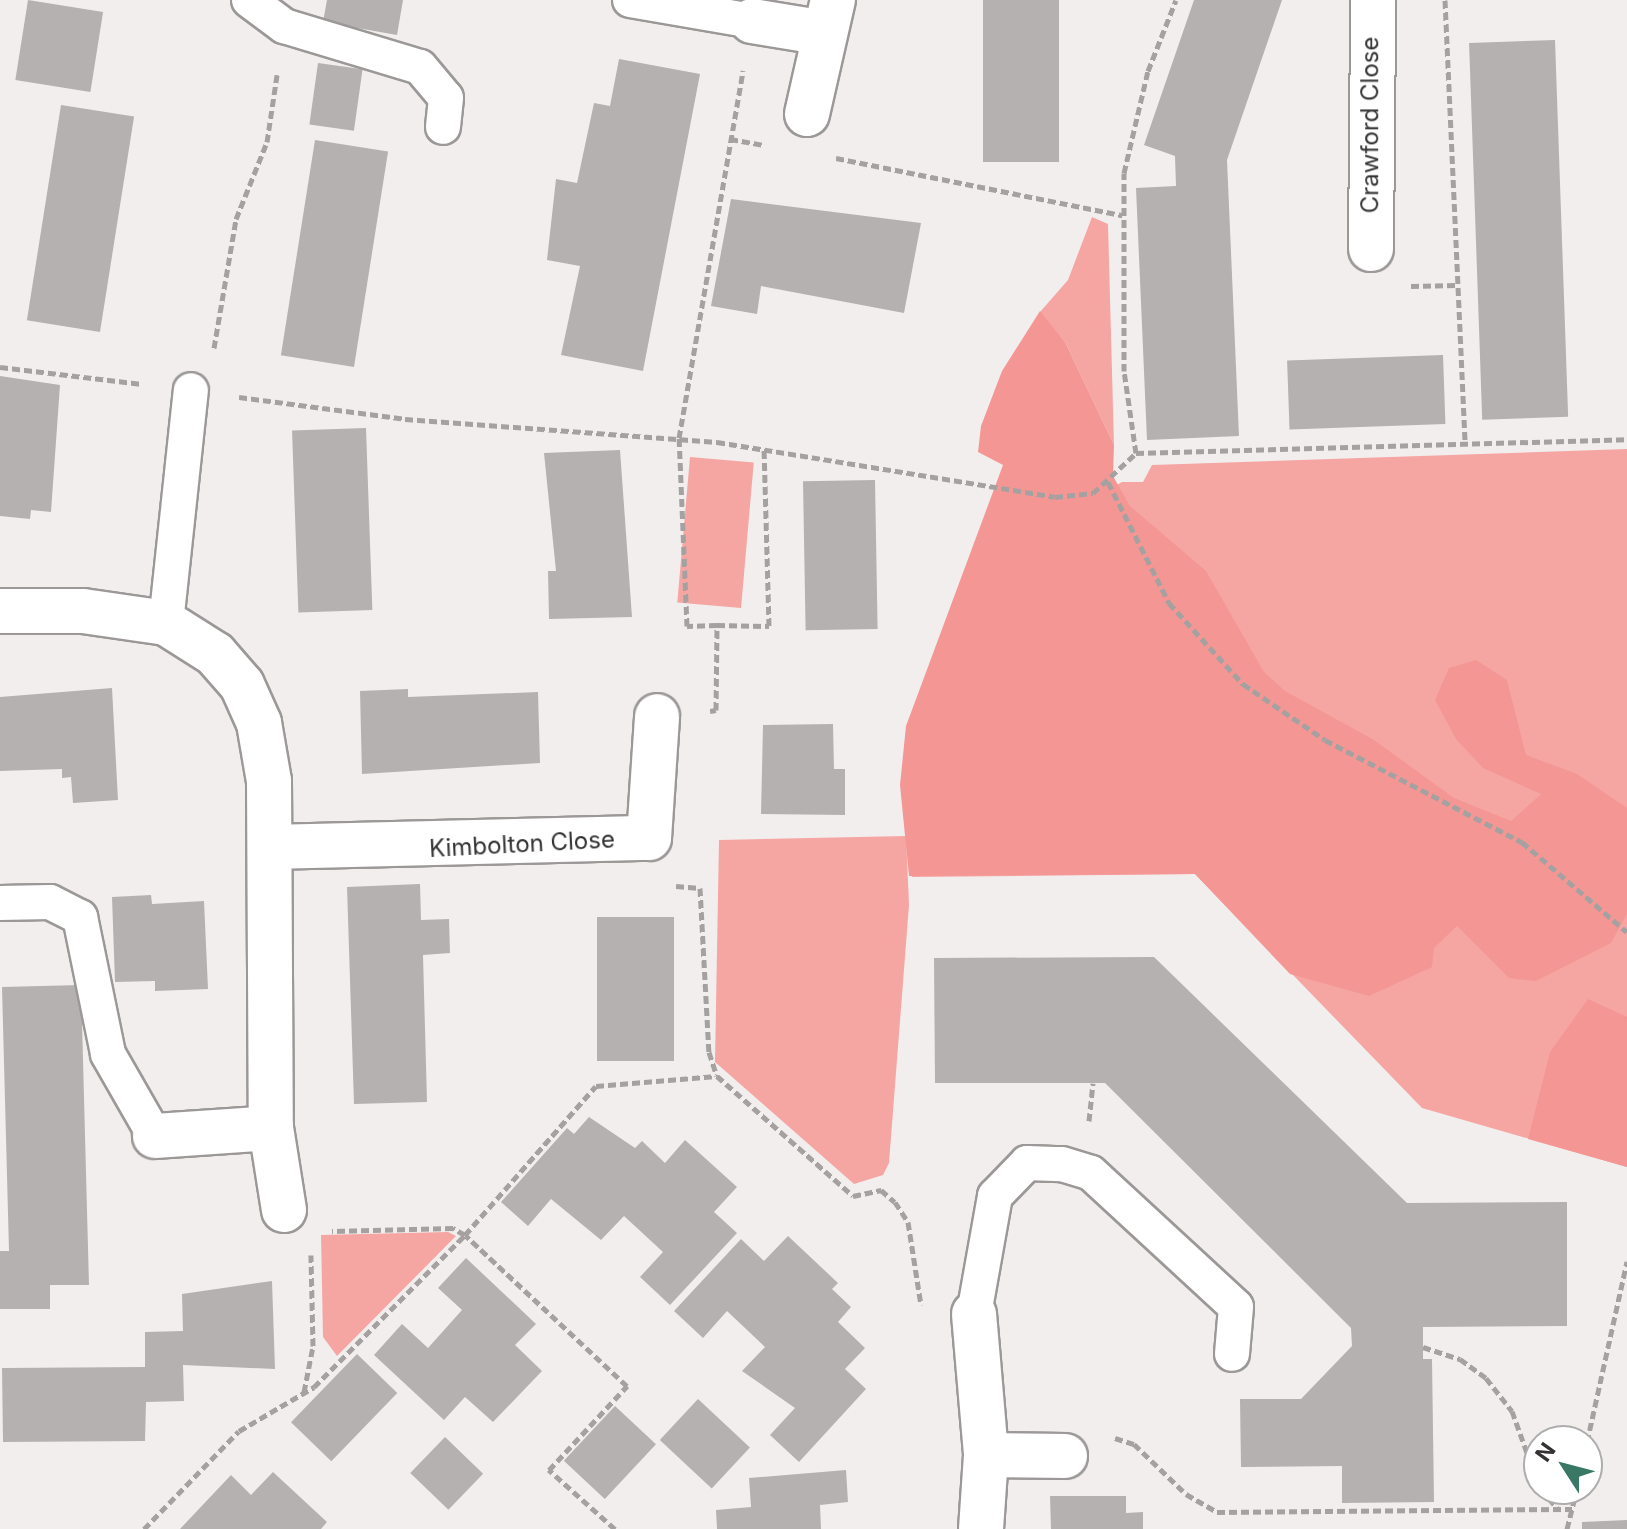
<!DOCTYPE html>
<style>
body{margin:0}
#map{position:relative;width:1627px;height:1529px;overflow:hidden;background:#f3eeee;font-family:Inter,sans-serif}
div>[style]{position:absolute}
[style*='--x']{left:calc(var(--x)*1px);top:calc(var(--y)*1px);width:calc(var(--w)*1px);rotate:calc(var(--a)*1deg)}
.green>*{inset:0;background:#f5a6a3;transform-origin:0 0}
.forest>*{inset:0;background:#f49694}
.building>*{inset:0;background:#b5b1b1;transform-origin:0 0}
.path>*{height:5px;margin-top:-2.5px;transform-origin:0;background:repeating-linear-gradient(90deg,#a5a1a1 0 8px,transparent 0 12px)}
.roads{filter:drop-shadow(2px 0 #9c9898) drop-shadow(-2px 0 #9c9898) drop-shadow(0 2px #9c9898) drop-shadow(0 -2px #9c9898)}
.lane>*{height:34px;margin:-17px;padding:0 17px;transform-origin:17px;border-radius:17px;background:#fff}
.street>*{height:44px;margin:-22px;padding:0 22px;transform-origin:22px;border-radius:22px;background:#fff}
span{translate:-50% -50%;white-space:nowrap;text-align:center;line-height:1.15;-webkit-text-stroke:8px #fff;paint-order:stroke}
.street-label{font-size:24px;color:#343232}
.north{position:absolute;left:1523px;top:1425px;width:80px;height:80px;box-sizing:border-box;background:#fff;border:2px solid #aeadad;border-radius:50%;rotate:306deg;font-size:22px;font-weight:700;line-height:32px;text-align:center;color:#343232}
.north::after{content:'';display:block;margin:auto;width:28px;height:36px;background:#3a7866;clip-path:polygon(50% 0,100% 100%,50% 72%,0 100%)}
</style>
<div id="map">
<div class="green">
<div style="clip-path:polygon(1092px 217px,1108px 224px,1114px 445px,1065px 342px,1040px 312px,1068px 280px)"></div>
<div style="clip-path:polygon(1627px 449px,1627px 1167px,1422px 1108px,1195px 874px,912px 877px,927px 726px,1017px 539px,1122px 482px,1143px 482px,1152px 465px)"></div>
<div style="left:690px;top:457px;width:64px;height:146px;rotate:5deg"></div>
<div style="clip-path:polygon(906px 836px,909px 905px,889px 1163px,883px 1175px,854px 1184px,715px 1062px,719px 840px)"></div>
<div style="clip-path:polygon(448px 1232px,456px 1236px,337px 1356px,323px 1337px,321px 1235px)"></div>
</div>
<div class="forest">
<div style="clip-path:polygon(1040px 311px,1065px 342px,1114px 445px,1113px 476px,1130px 506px,1206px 571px,1264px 672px,1285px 691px,1374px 740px,1454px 798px,1511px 821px,1541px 794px,1483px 768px,1456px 739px,1435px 700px,1449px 668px,1476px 660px,1507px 680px,1526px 755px,1577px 774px,1627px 808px,1627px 914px,1611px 943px,1536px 981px,1509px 978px,1457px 926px,1434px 948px,1432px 967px,1369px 996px,1290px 974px,1195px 874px,909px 876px,900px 785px,906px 726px,1003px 465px,978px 452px,981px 426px,1002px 371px)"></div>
<div style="clip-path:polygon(1588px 999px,1627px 1017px,1627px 1167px,1528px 1139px,1550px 1052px)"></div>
</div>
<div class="building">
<div style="left:28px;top:0;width:76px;height:81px;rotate:9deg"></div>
<div style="clip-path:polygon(327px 0,403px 0,397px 35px,323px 22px)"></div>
<div style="left:983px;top:0;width:76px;height:162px"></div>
<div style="clip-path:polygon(1194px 0,1282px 0,1227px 160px,1239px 436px,1147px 440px,1136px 188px,1176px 186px,1175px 156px,1144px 145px)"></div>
<div style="left:1555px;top:40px;width:377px;height:86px;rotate:88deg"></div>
<div style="clip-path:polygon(619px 59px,700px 74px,643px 371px,561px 355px,580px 266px,547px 260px,556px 179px,577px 183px,594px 103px,610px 106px)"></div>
<div style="left:318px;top:63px;width:45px;height:62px;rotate:8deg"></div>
<div style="left:61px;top:105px;width:74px;height:218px;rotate:9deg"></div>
<div style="left:315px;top:140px;width:74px;height:218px;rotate:9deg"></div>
<div style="clip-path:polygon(731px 199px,921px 223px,904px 313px,761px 286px,757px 314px,711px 306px)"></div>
<div style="left:1443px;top:355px;width:69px;height:156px;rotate:88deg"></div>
<div style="clip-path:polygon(0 376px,60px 385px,51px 512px,31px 510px,30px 519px,0 516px)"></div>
<div style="left:366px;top:428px;width:182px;height:74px;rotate:88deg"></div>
<div style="clip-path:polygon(620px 450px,632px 617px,549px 619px,548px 571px,556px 571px,544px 453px)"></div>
<div style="left:875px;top:480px;width:149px;height:72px;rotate:89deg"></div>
<div style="clip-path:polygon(112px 688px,118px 800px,73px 803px,71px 777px,62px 778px,62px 769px,0 771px,0 697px)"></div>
<div style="clip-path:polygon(408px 689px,408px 697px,538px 692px,540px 763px,362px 774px,360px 691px)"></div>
<div style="clip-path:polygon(833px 724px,834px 769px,845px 769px,845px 815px,761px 814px,763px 725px)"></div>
<div style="clip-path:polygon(420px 884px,421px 920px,449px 919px,450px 953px,423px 955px,427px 1102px,354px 1104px,347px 887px)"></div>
<div style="clip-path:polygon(151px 895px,152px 904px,204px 901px,208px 989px,155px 991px,155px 981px,115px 982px,112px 897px)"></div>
<div style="left:674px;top:917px;width:144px;height:77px;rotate:90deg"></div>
<div style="clip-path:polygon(1154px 957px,1407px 1203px,1567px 1202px,1567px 1326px,1423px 1327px,1423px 1359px,1432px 1359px,1434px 1502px,1342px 1503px,1342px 1466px,1241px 1467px,1240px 1399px,1301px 1399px,1352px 1346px,1351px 1328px,1105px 1083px,935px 1083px,934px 958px)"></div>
<div style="clip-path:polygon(81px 985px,89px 1285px,50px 1285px,50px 1309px,0 1309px,0 1251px,9px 1251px,2px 987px)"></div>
<div style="clip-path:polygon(589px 1117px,635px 1148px,642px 1141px,665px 1163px,685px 1140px,737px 1187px,714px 1212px,737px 1233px,670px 1305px,640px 1277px,663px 1252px,624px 1216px,601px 1240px,551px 1199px,528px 1226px,501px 1202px,567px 1128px,574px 1134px)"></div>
<div style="clip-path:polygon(788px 1236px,838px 1283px,832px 1289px,851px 1307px,838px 1322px,865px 1348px,845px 1369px,866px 1389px,799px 1462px,770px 1435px,795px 1408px,742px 1371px,765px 1347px,727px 1311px,703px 1338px,674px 1311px,741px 1239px,764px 1261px)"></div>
<div style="clip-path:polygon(466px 1258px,536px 1324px,515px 1345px,542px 1371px,493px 1422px,465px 1397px,444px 1420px,374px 1355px,402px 1324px,428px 1348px,462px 1310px,438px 1288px)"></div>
<div style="clip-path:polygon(272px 1281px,275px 1369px,183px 1365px,184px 1401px,146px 1402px,145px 1441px,3px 1442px,2px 1368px,145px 1367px,145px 1332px,183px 1331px,182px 1294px)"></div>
<div style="left:357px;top:1354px;width:56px;height:95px;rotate:44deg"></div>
<div style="left:698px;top:1399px;width:71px;height:56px;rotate:43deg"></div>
<div style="left:615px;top:1406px;width:56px;height:75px;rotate:43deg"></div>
<div style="left:445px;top:1437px;width:53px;height:50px;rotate:44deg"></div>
<div style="clip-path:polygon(846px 1470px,848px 1502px,820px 1505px,821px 1529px,717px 1529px,716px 1510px,751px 1507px,749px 1478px)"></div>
<div style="clip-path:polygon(273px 1472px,327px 1522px,321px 1529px,180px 1529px,231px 1475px,251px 1495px)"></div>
<div style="clip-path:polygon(1050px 1496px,1126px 1496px,1126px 1513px,1143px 1512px,1143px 1529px,1051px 1529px)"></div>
<div style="clip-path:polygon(1627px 1520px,1627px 1529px,1582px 1529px,1582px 1522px)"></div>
</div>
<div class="path">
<div style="--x:1445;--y:0;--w:443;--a:87.4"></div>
<div style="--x:730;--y:139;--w:35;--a:10"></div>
<div style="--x:836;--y:158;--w:292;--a:11.3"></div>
<div style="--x:1411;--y:286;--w:47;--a:-1.2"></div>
<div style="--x:214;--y:348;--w:131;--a:-80.3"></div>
<div style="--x:236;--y:219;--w:83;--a:-68.1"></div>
<div style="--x:267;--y:142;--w:68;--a:-81.5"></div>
<div style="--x:0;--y:367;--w:143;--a:6.8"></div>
<div style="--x:239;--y:397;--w:167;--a:7.5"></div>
<div style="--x:405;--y:419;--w:313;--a:4.2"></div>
<div style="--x:717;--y:442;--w:342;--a:9.2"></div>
<div style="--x:1055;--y:497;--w:38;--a:-6"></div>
<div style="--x:1093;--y:493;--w:59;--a:-42.9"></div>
<div style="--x:1136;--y:453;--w:491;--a:-1.6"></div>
<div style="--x:1136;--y:453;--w:83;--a:-98.3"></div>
<div style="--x:1124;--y:371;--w:198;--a:-90"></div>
<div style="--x:1124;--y:173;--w:105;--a:-76.8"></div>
<div style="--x:1148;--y:71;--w:76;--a:-68.5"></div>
<div style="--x:1108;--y:482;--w:136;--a:63.2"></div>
<div style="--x:1169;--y:603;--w:110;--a:47.6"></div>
<div style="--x:1243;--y:684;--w:99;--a:34.3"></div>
<div style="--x:1325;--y:740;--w:222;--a:27.4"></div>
<div style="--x:1522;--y:842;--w:138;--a:40.6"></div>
<div style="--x:717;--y:625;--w:52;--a:1.1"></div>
<div style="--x:769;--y:626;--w:176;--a:-91.6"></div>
<div style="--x:710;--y:711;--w:6;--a:-9"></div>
<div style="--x:716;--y:710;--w:85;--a:-89.3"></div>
<div style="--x:717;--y:625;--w:30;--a:178"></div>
<div style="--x:687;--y:626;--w:188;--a:-92.4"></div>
<div style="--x:679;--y:438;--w:373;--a:-80.1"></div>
<div style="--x:676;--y:886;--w:24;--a:5"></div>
<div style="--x:700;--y:888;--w:164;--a:86.9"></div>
<div style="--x:709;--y:1052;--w:25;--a:72"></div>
<div style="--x:717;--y:1076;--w:181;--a:41.4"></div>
<div style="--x:853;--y:1196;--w:29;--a:-12"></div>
<div style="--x:881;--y:1190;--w:18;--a:41"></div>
<div style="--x:895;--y:1202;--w:24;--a:57"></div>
<div style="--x:908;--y:1222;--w:84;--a:81.1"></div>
<div style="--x:1089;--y:1121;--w:38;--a:-84"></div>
<div style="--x:1423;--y:1347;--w:39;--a:18"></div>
<div style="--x:1460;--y:1359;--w:32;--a:36"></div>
<div style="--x:1486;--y:1378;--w:42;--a:51.8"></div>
<div style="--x:1512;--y:1411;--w:80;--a:70.2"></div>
<div style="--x:304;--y:1392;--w:47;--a:-78.9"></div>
<div style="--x:313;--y:1346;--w:91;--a:-91.3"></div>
<div style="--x:1115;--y:1438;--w:20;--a:18"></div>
<div style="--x:1134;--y:1444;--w:72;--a:43.9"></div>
<div style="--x:1186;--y:1494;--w:36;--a:30"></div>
<div style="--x:1217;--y:1512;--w:355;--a:-0.5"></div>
<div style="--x:1587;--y:1442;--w:185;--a:-77.5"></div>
<div style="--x:1541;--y:1489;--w:26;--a:50"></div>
<div style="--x:144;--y:1529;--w:136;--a:-45.9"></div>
<div style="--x:239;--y:1431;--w:87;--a:-30.4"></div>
<div style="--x:314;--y:1387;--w:214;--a:-45.2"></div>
<div style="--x:465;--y:1235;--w:14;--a:-150"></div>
<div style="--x:453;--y:1228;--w:121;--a:178.6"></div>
<div style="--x:615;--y:1529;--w:89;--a:-138.2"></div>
<div style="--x:549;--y:1470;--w:115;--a:-47.1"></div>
<div style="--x:627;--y:1386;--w:221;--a:-137"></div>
<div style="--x:465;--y:1235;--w:198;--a:-48.7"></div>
<div style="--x:596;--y:1086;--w:121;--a:-4.7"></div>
<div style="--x:1567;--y:1529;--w:41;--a:-76"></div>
</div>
<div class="roads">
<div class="lane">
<div style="--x:249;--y:0;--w:44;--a:36.6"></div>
<div style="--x:284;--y:26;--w:142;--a:16.8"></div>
<div style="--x:420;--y:67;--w:40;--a:50"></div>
<div style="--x:446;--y:98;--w:29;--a:96"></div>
<div style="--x:630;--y:0;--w:124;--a:9.8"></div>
<div style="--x:166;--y:623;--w:234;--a:-83.9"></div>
<div style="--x:0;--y:903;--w:50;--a:-1.1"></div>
<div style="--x:50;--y:902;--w:34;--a:27"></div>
<div style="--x:80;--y:917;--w:140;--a:78.4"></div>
<div style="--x:108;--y:1054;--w:95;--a:60.2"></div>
<div style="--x:974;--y:1314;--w:120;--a:-79.9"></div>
<div style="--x:995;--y:1196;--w:46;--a:-45.9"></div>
<div style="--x:1027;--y:1163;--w:35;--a:2"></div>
<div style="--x:1062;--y:1164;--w:30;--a:17"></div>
<div style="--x:1091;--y:1173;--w:197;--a:42.7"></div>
<div style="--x:1236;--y:1307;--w:47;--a:94.9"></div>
</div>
<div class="street">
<div style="--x:752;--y:21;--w:74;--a:9.3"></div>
<div style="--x:807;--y:114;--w:117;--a:-77.2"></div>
<div style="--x:1371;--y:249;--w:249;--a:-89.5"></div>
<div style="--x:0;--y:611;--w:83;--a:0"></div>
<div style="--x:83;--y:611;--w:84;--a:8.2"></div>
<div style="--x:166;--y:623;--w:58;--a:32.3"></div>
<div style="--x:215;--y:654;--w:41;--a:48.9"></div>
<div style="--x:242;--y:685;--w:42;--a:65.9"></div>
<div style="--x:259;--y:723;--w:59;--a:80.2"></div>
<div style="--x:269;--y:781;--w:347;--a:89.7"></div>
<div style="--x:271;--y:1128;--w:83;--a:81"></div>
<div style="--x:271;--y:847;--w:378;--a:-1.4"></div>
<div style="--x:649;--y:838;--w:122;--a:-86.2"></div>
<div style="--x:155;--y:1136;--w:116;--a:-3.9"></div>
<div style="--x:974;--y:1314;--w:142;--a:85.1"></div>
<div style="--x:981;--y:1529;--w:74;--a:-86.1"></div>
<div style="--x:986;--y:1455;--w:79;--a:0.7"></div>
</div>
</div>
<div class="street-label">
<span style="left:1370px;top:125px;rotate:-90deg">Crawford Close</span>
<span style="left:522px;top:844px;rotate:-3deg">Kimbolton Close</span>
</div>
<div class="north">N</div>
</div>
